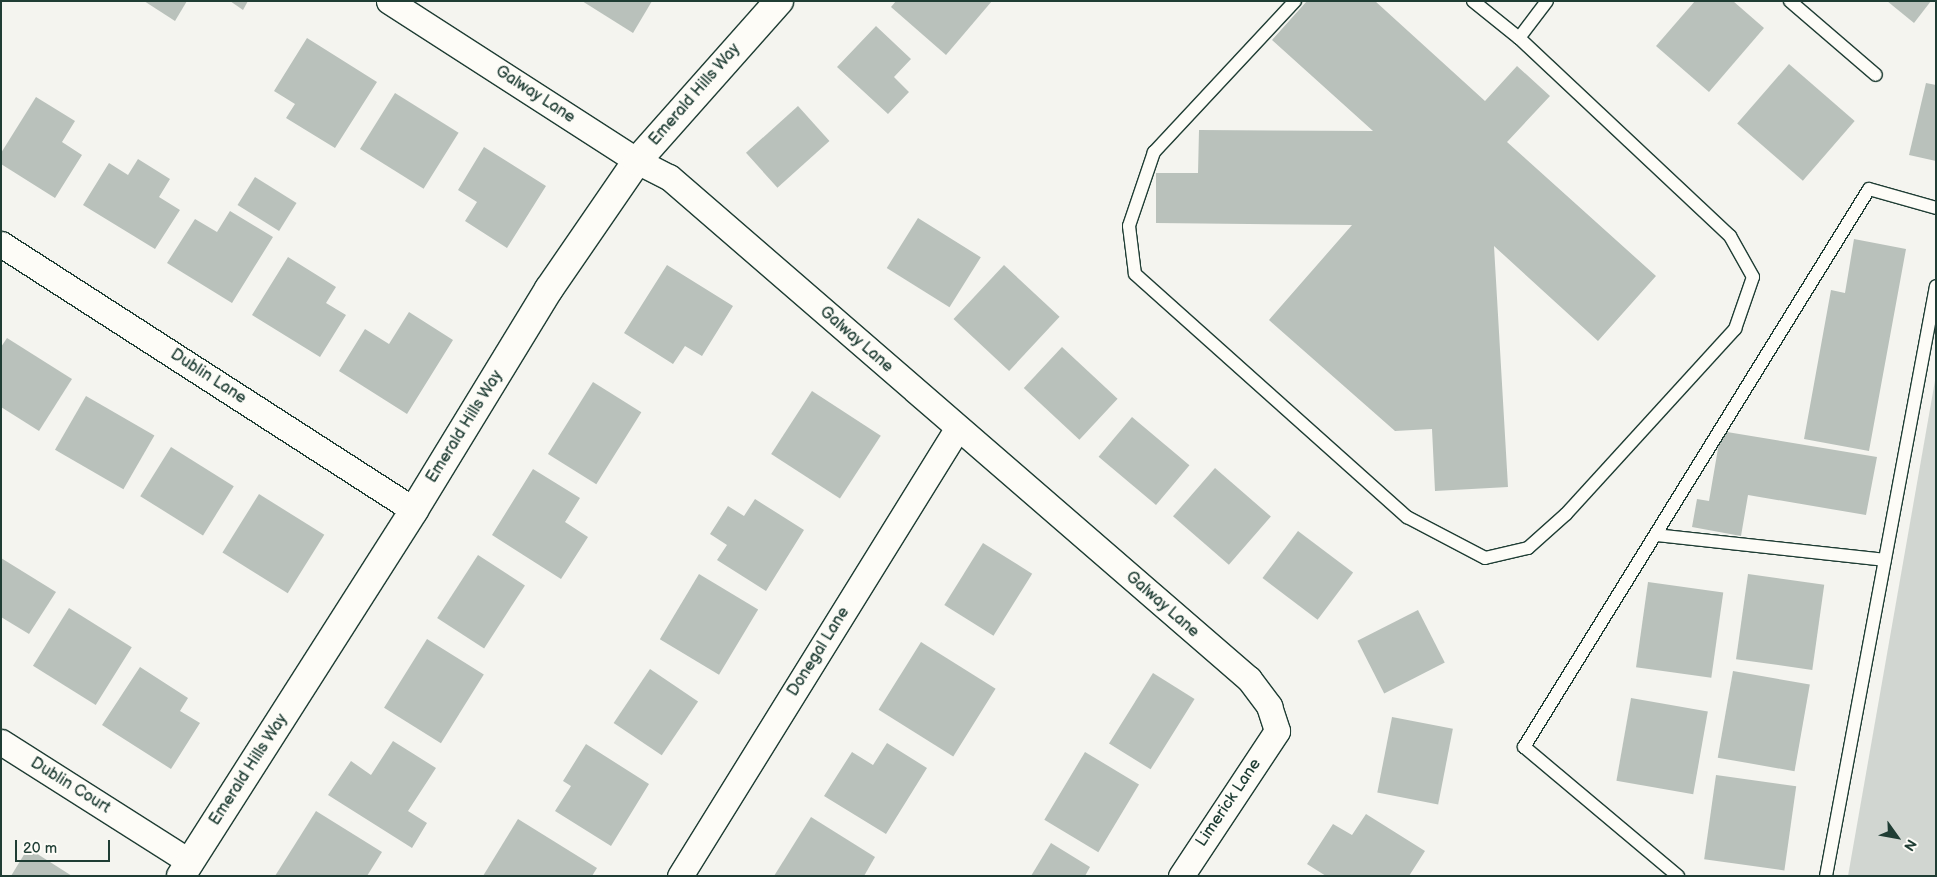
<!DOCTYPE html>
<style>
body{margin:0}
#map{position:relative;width:1937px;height:877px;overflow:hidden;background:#f4f4ef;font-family:"Balsamiq Sans",sans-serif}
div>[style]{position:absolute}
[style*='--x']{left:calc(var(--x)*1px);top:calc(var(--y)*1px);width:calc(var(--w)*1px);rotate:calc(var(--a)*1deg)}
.green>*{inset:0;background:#d1d6d1}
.building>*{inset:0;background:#b9c1bb;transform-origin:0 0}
.roads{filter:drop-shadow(1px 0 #1f3d34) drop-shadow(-1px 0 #1f3d34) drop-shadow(0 1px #1f3d34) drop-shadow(0 -1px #1f3d34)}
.lane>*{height:12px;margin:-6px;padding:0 6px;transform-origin:6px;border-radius:6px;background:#fdfcf7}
.street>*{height:25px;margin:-12.5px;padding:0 12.5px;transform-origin:12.5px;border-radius:12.5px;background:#fdfcf7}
.secondary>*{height:28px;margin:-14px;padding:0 14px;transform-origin:14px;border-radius:14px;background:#fdfcf7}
span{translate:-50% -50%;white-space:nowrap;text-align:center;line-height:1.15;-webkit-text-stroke:4px #fdfcf7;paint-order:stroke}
.street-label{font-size:16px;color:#1f3d34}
.frame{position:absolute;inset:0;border:2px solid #1f3d34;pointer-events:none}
.north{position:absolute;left:1872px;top:812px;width:50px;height:50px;-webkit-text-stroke:4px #fdfcf7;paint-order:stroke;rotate:122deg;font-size:14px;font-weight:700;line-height:20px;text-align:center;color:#1f3d34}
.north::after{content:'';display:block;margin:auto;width:18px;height:22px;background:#1f3d34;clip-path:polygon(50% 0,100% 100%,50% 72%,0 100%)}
.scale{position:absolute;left:15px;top:840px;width:95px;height:22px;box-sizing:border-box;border:2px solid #1f3d34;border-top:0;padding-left:6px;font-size:15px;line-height:18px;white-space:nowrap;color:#1f3d34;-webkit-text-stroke:4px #fdfcf7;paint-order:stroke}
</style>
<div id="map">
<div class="green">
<div style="clip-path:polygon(1936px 375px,1936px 876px,1848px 876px)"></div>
</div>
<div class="building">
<div style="clip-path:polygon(144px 1px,187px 1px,175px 21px)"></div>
<div style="clip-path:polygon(230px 1px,248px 1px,243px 10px)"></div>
<div style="clip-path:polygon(582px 1px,652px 1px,633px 33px)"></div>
<div style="clip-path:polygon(896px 1px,992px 1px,946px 55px,891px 7px)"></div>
<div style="clip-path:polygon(1307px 1px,1375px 1px,1485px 101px,1517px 66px,1550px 96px,1507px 142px,1656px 276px,1598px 341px,1494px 246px,1508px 487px,1435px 491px,1432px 429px,1395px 431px,1269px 320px,1352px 225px,1156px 223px,1156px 173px,1198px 173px,1199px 130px,1373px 131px,1272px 40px)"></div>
<div style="clip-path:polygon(1695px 1px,1733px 1px,1764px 28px,1709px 92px,1656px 46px)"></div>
<div style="clip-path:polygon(1887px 1px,1931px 1px,1914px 23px)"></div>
<div style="clip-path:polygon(876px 26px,911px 59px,894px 77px,909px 92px,888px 114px,837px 67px)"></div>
<div style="clip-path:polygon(307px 38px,377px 82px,335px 148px,286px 118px,295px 104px,274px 91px)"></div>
<div style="left:1789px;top:64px;width:87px;height:79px;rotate:41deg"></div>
<div style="clip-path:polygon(1926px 83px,1936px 85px,1936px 161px,1909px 155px)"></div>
<div style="left:395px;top:93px;width:75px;height:66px;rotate:32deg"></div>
<div style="clip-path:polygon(36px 97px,75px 121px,62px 142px,82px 155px,55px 198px,1px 164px,1px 153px)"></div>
<div style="left:798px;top:106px;width:47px;height:70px;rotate:48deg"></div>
<div style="clip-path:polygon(484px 147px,546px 186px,507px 248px,465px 221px,477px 202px,458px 190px)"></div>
<div style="clip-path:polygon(138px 159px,170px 179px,159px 197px,180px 210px,155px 249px,83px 205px,109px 163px,128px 175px)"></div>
<div style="left:255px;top:177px;width:49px;height:33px;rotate:32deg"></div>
<div style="clip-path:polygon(230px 211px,273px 237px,232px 303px,167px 263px,195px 219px,217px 232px)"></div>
<div style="left:918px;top:218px;width:74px;height:59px;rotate:32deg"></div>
<div style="clip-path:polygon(1854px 239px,1906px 249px,1869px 451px,1804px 439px,1831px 290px,1845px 293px)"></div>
<div style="clip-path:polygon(288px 257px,336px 287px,326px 303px,346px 315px,320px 357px,252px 315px)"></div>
<div style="clip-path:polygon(667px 265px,733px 306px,702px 356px,685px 346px,673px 364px,624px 333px)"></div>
<div style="left:1004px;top:265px;width:76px;height:74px;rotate:43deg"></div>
<div style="clip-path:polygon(409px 312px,453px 340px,407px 414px,339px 371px,365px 329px,389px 344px)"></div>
<div style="clip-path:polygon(7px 338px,72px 379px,39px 431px,1px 407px,1px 347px)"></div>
<div style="left:1062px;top:347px;width:76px;height:56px;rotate:43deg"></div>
<div style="left:593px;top:382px;width:57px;height:85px;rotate:32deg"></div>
<div style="left:812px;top:391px;width:82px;height:75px;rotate:33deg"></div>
<div style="left:86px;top:396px;width:79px;height:62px;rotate:30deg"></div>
<div style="left:1132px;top:417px;width:75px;height:52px;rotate:40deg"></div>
<div style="clip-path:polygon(1721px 431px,1877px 457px,1866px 515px,1748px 495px,1741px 536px,1692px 527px,1697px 499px,1709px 501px)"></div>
<div style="left:171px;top:447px;width:74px;height:58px;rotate:32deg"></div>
<div style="left:1215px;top:468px;width:74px;height:64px;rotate:41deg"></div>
<div style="clip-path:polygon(533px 469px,580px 498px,565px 522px,588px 537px,561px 579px,492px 535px)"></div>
<div style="left:259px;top:494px;width:77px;height:69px;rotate:32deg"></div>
<div style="clip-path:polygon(755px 499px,804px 530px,766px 591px,717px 560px,727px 545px,710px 534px,728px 506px,744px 516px)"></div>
<div style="left:1298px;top:531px;width:69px;height:59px;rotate:37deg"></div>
<div style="left:983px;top:543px;width:58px;height:73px;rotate:32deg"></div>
<div style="left:478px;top:555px;width:56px;height:75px;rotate:33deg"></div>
<div style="clip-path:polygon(1px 558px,56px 592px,29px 634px,1px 617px)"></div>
<div style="left:699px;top:574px;width:69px;height:76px;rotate:31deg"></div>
<div style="left:1748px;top:574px;width:77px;height:86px;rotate:8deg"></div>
<div style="left:1648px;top:582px;width:76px;height:86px;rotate:8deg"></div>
<div style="left:69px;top:608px;width:74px;height:68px;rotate:32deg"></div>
<div style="left:1418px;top:610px;width:59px;height:68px;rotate:63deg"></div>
<div style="left:427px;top:639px;width:67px;height:81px;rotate:32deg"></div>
<div style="left:921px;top:642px;width:88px;height:80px;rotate:32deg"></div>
<div style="clip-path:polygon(140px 667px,188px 698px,180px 711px,200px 723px,171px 769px,102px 725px)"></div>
<div style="left:650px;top:669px;width:58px;height:65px;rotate:34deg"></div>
<div style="left:1733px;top:671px;width:78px;height:88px;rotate:10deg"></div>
<div style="left:1153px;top:673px;width:49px;height:83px;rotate:32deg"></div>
<div style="left:1631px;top:698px;width:78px;height:84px;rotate:10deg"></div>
<div style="left:1392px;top:717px;width:62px;height:77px;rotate:11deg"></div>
<div style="clip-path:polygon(393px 741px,436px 768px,408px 811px,427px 823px,412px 848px,328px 795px,351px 761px,371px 775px)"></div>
<div style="clip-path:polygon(887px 743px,927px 768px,886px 834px,824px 796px,852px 752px,873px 765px)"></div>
<div style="clip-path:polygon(586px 744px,649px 784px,611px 846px,555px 811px,571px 786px,563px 781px)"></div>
<div style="left:1085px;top:752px;width:63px;height:79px;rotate:31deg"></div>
<div style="left:1716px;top:775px;width:81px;height:85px;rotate:8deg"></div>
<div style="clip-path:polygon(316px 811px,382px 852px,367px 876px,275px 876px)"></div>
<div style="clip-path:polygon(1366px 814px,1425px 851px,1409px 876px,1326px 876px,1307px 864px,1333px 824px,1352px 835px)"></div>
<div style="clip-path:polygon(811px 817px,875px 857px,864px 876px,774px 876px)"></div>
<div style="clip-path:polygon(518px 819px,597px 868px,592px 876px,483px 876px)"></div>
<div style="clip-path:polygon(1051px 843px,1090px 867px,1085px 876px,1031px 876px)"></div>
<div style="clip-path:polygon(28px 848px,72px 876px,11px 876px)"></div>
</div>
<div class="roads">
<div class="lane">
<div style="--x:1295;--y:1;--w:207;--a:133"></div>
<div style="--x:1154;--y:152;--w:78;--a:108.7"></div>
<div style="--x:1129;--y:226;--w:48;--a:82.9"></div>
<div style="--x:1135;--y:274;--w:365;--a:41.8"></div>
<div style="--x:1407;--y:517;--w:88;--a:27.7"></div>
<div style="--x:1485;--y:558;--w:44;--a:-13.1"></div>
<div style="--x:1528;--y:548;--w:51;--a:-41.8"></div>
<div style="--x:1566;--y:514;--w:251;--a:-47.6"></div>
<div style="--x:1735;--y:329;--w:55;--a:-70.9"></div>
<div style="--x:1753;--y:277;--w:47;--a:-119.3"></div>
<div style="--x:1730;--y:236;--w:289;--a:-136.8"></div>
<div style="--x:1519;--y:38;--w:59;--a:-141.2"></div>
<div style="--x:1790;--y:1;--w:113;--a:40.7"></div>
<div style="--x:1519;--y:38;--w:46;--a:-52.9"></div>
<div style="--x:1656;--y:535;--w:230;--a:6.2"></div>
<div style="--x:1678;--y:876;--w:201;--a:-140"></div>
<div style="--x:1524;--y:747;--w:656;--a:-58.27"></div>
<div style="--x:1869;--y:189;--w:70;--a:15.8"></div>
<div style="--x:1826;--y:876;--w:600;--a:-79.44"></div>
</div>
<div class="street">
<div style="--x:389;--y:1;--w:295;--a:32.8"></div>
<div style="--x:637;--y:161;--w:36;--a:27"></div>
<div style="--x:669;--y:177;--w:767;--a:40.88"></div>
<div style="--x:1249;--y:679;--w:34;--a:53"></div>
<div style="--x:1269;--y:706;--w:26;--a:72"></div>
<div style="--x:1277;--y:731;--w:174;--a:123.5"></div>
<div style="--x:1;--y:244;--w:491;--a:32.8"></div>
<div style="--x:1;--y:742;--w:224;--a:32.4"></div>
<div style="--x:680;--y:876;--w:526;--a:-58.21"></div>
</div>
<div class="secondary">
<div style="--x:181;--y:876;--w:434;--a:-57.5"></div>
<div style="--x:414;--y:510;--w:259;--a:-58.6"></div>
<div style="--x:549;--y:289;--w:155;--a:-55.5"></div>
<div style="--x:637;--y:161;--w:214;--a:-48.4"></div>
</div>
</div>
<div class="street-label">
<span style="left:535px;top:95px;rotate:33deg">Galway Lane</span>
<span style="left:695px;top:95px;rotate:-49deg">Emerald Hills Way</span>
<span style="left:856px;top:340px;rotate:41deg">Galway Lane</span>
<span style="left:208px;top:377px;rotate:33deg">Dublin Lane</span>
<span style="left:465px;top:427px;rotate:-58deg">Emerald Hills Way</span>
<span style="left:1162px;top:605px;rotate:41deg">Galway Lane</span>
<span style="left:819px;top:652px;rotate:-58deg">Donegal Lane</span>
<span style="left:249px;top:770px;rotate:-57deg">Emerald Hills Way</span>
<span style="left:70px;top:786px;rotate:32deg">Dublin Court</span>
<span style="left:1229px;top:803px;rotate:-56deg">Limerick Lane</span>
</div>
<div class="frame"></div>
<div class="north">N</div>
<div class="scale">20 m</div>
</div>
